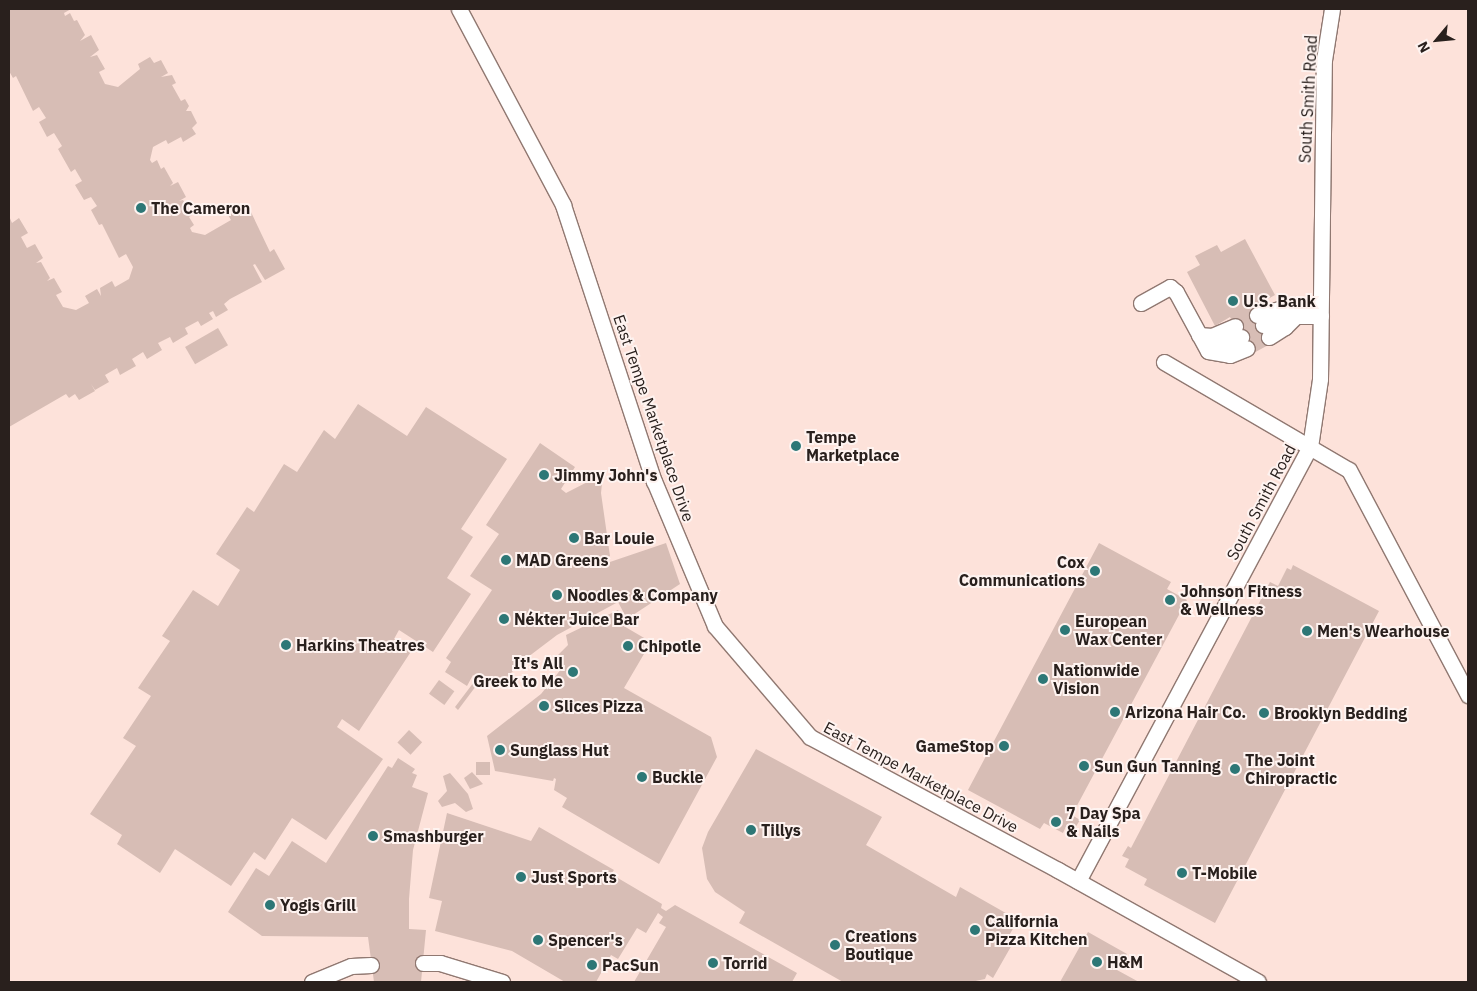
<!DOCTYPE html>
<meta charset="utf-8">
<style>
body{margin:0}
#map{position:relative;width:1477px;height:991px;overflow:hidden;background:#fde2da;font-family:"IBM Plex Sans",sans-serif}
div>[style]{position:absolute}
[style*='--x']{left:calc(var(--x)*1px);top:calc(var(--y)*1px);width:calc(var(--w)*1px);rotate:calc(var(--a)*1deg)}
.building>*{inset:0;background:#d7bdb5;transform-origin:0 0}
.roads{filter:drop-shadow(1px 0 #907871) drop-shadow(-1px 0 #907871) drop-shadow(0 1px #907871) drop-shadow(0 -1px #907871)}
.service>*{height:15px;margin:-7.5px;padding:0 7.5px;transform-origin:7.5px;border-radius:7.5px;background:#fff}
.dots>*{width:14px;height:14px;translate:-50% -50%;box-sizing:border-box;border:2px solid #fef3f0;border-radius:50%}
span{translate:-50% -50%;white-space:nowrap;text-align:center;line-height:1.15;-webkit-text-stroke:4px #fef3f0;paint-order:stroke}
.street-label{font-size:16px;color:#29201d}
.poi-label{font-size:16px;color:#29201d;font-weight:700}
.left{translate:0 -50%;text-align:left}
.right{translate:-100% -50%;text-align:right}
.frame{position:absolute;inset:0;border:10px solid #29201d;pointer-events:none}
.north{position:absolute;left:1412px;top:15px;width:50px;height:50px;-webkit-text-stroke:4px #fef3f0;paint-order:stroke;rotate:242deg;font-size:14px;font-weight:700;line-height:20px;text-align:center;color:#29201d}
.north::after{content:'';display:block;margin:auto;width:18px;height:22px;background:#29201d;clip-path:polygon(50% 0,100% 100%,50% 72%,0 100%)}
</style>
<div id="map">
<div class="building">
<div style="clip-path:polygon(9px 9px,71px 9px,64px 13px,65px 16px,70px 13px,74px 21px,77px 20px,85px 35px,80px 41px,91px 35px,99px 50px,90px 57px,97px 55px,105px 69px,99px 72px,105px 84px,118px 87px,140px 69px,138px 64px,150px 57px,154px 63px,161px 60px,168px 73px,161px 77px,172px 75px,176px 83px,172px 85px,181px 101px,185px 99px,189px 106px,186px 111px,191px 111px,197px 123px,192px 128px,196px 134px,183px 142px,181px 137px,168px 144px,166px 140px,153px 147px,150px 160px,152px 163px,157px 160px,161px 169px,164px 167px,173px 183px,170px 186px,178px 182px,186px 197px,179px 201px,183px 200px,192px 215px,189px 217px,194px 225px,190px 228px,192px 232px,205px 235px,231px 220px,228px 215px,239px 209px,242px 215px,250px 210px,270px 252px,274px 249px,285px 269px,265px 280px,255px 264px,253px 265px,262px 282px,230px 299px,224px 304px,228px 310px,216px 317px,213px 311px,209px 313px,213px 319px,201px 326px,198px 321px,185px 328px,188px 334px,173px 343px,170px 337px,158px 343px,162px 350px,147px 359px,143px 352px,132px 359px,136px 366px,120px 375px,117px 368px,105px 375px,109px 382px,95px 390px,91px 384px,95px 391px,79px 400px,75px 394px,69px 398px,66px 394px,9px 427px,9px 216px,12px 223px,19px 218px,28px 233px,21px 237px,27px 248px,35px 244px,43px 258px,36px 263px,41px 262px,50px 278px,47px 281px,54px 278px,62px 292px,56px 295px,63px 307px,76px 310px,89px 303px,85px 296px,97px 289px,101px 296px,100px 288px,112px 281px,115px 287px,129px 279px,133px 267px,126px 254px,119px 258px,102px 224px,99px 225px,91px 210px,97px 206px,91px 197px,84px 200px,75px 185px,82px 181px,75px 169px,71px 172px,58px 149px,62px 146px,54px 133px,47px 137px,39px 122px,46px 118px,39px 107px,33px 111px,16px 76px,13px 78px,9px 71px)"></div>
<div style="clip-path:polygon(1245px 239px,1275px 295px,1253px 307px,1272px 343px,1250px 355px,1230px 317px,1215px 326px,1187px 272px,1200px 265px,1195px 256px,1217px 245px,1221px 252px)"></div>
<div style="left:218px;top:328px;width:20px;height:38px;rotate:60deg"></div>
<div style="clip-path:polygon(358px 404px,407px 436px,426px 407px,507px 459px,461px 529px,473px 537px,447px 578px,471px 594px,433px 652px,399px 630px,394px 639px,412px 650px,359px 731px,342px 719px,337px 727px,383px 759px,326px 840px,292px 818px,265px 860px,254px 852px,231px 886px,175px 849px,160px 873px,117px 844px,122px 835px,90px 814px,136px 746px,123px 738px,151px 696px,138px 688px,170px 641px,162px 636px,193px 590px,218px 606px,240px 570px,216px 554px,247px 507px,254px 512px,284px 464px,297px 472px,324px 430px,335px 439px)"></div>
<div style="clip-path:polygon(540px 443px,575px 467px,561px 489px,566px 493px,603px 474px,601px 493px,610px 556px,602px 560px,604px 564px,666px 543px,680px 584px,627px 619px,618px 602px,557px 635px,524px 660px,495px 689px,482px 678px,458px 710px,455px 707px,477px 678px,473px 675px,467px 686px,445px 672px,451px 662px,446px 658px,492px 590px,470px 576px,499px 534px,486px 525px)"></div>
<div style="clip-path:polygon(1099px 543px,1171px 582px,1167px 589px,1187px 600px,1072px 815px,1080px 820px,1075px 828px,1067px 824px,1063px 833px,1044px 823px,1040px 829px,968px 790px)"></div>
<div style="clip-path:polygon(1293px 565px,1379px 611px,1215px 923px,1144px 885px,1147px 879px,1125px 867px,1129px 859px,1122px 856px,1128px 846px,1131px 848px,1270px 582px,1278px 586px,1287px 568px,1291px 570px)"></div>
<div style="clip-path:polygon(618px 610px,625px 623px,622px 625px,651px 642px,624px 688px,711px 737px,717px 757px,659px 864px,562px 807px,567px 798px,554px 790px,556px 779px,554px 778px,553px 781px,495px 771px,487px 736px,541px 694px,562px 668px,553px 660px,568px 645px,566px 635px)"></div>
<div style="left:439px;top:680px;width:19px;height:17px;rotate:36deg"></div>
<div style="left:409px;top:730px;width:18px;height:17px;rotate:43deg"></div>
<div style="clip-path:polygon(756px 749px,882px 817px,866px 845px,956px 897px,960px 887px,1018px 920px,1007px 939px,1013px 943px,993px 978px,987px 974px,985px 979px,971px 982px,843px 982px,739px 923px,745px 912px,715px 892px,707px 879px,702px 848px,708px 832px)"></div>
<div style="clip-path:polygon(398px 758px,415px 769px,412px 773px,417px 775px,412px 787px,428px 793px,413px 850px,409px 899px,409px 929px,426px 930px,421px 982px,374px 982px,368px 937px,262px 936px,228px 912px,256px 868px,269px 876px,292px 841px,326px 863px,388px 766px,392px 768px)"></div>
<div style="left:476px;top:762px;width:14px;height:13px"></div>
<div style="clip-path:polygon(472px 772px,483px 784px,470px 789px,464px 778px)"></div>
<div style="clip-path:polygon(450px 773px,468px 794px,473px 809px,466px 812px,455px 803px,442px 807px,438px 801px,447px 791px,443px 776px)"></div>
<div style="clip-path:polygon(447px 813px,531px 841px,539px 827px,614px 870px,611px 874px,662px 904px,661px 908px,666px 911px,675px 905px,797px 973px,792px 982px,634px 982px,666px 927px,659px 923px,663px 917px,658px 913px,646px 933px,637px 928px,618px 959px,611px 955px,596px 982px,565px 982px,512px 951px,435px 931px,442px 901px,429px 898px)"></div>
<div style="clip-path:polygon(1088px 932px,1127px 954px,1117px 970px,1139px 982px,1060px 982px)"></div>
</div>
<div class="roads">
<div class="service">
<div style="--x:459;--y:9;--w:222;--a:62"></div>
<div style="--x:563;--y:205;--w:291;--a:71.8"></div>
<div style="--x:654;--y:481;--w:157;--a:67.2"></div>
<div style="--x:715;--y:626;--w:146;--a:49.4"></div>
<div style="--x:810;--y:737;--w:281;--a:28.2"></div>
<div style="--x:1058;--y:870;--w:229;--a:29.2"></div>
<div style="--x:1141;--y:303;--w:33;--a:-29"></div>
<div style="--x:1170;--y:287;--w:8;--a:40"></div>
<div style="--x:1176;--y:292;--w:67;--a:61.5"></div>
<div style="--x:1208;--y:351;--w:22;--a:10"></div>
<div style="--x:1230;--y:355;--w:18;--a:-22"></div>
<div style="--x:1257;--y:315;--w:24;--a:-15"></div>
<div style="--x:1280;--y:309;--w:17;--a:24"></div>
<div style="--x:1296;--y:316;--w:16;--a:135"></div>
<div style="--x:1285;--y:327;--w:19;--a:148"></div>
<div style="--x:1263;--y:325;--w:34;--a:-15"></div>
<div style="--x:1296;--y:316;--w:25;--a:0"></div>
<div style="--x:1199;--y:335;--w:13;--a:4"></div>
<div style="--x:1212;--y:336;--w:25;--a:-23"></div>
<div style="--x:1208;--y:344;--w:16;--a:4"></div>
<div style="--x:1224;--y:345;--w:19;--a:-25"></div>
<div style="--x:1164;--y:362;--w:214;--a:30.3"></div>
<div style="--x:1349;--y:470;--w:255;--a:62.1"></div>
<div style="--x:1078;--y:881;--w:492;--a:-61.9"></div>
<div style="--x:1310;--y:447;--w:69;--a:-81.6"></div>
<div style="--x:1320;--y:379;--w:319;--a:-89.3"></div>
<div style="--x:1324;--y:60;--w:52;--a:-81.1"></div>
<div style="--x:423;--y:963;--w:17;--a:0"></div>
<div style="--x:440;--y:963;--w:65;--a:17"></div>
<div style="--x:312;--y:982;--w:42;--a:-22.3"></div>
<div style="--x:351;--y:966;--w:20;--a:-3"></div>
</div>
</div>
<div class="dots">
<div style="left:141px;top:208px;background:#2d7776"></div>
<div style="left:1233px;top:301px;background:#2d7776"></div>
<div style="left:796px;top:446px;background:#2d7776"></div>
<div style="left:544px;top:475px;background:#2d7776"></div>
<div style="left:574px;top:538px;background:#2d7776"></div>
<div style="left:506px;top:560px;background:#2d7776"></div>
<div style="left:1095px;top:571px;background:#2d7776"></div>
<div style="left:557px;top:595px;background:#2d7776"></div>
<div style="left:1170px;top:600px;background:#2d7776"></div>
<div style="left:504px;top:619px;background:#2d7776"></div>
<div style="left:1065px;top:630px;background:#2d7776"></div>
<div style="left:1307px;top:631px;background:#2d7776"></div>
<div style="left:286px;top:645px;background:#2d7776"></div>
<div style="left:628px;top:646px;background:#2d7776"></div>
<div style="left:573px;top:672px;background:#2d7776"></div>
<div style="left:1043px;top:679px;background:#2d7776"></div>
<div style="left:544px;top:706px;background:#2d7776"></div>
<div style="left:1115px;top:712px;background:#2d7776"></div>
<div style="left:1264px;top:713px;background:#2d7776"></div>
<div style="left:1004px;top:746px;background:#2d7776"></div>
<div style="left:500px;top:750px;background:#2d7776"></div>
<div style="left:1084px;top:766px;background:#2d7776"></div>
<div style="left:1235px;top:769px;background:#2d7776"></div>
<div style="left:642px;top:777px;background:#2d7776"></div>
<div style="left:1056px;top:822px;background:#2d7776"></div>
<div style="left:751px;top:830px;background:#2d7776"></div>
<div style="left:373px;top:836px;background:#2d7776"></div>
<div style="left:1182px;top:873px;background:#2d7776"></div>
<div style="left:521px;top:877px;background:#2d7776"></div>
<div style="left:270px;top:905px;background:#2d7776"></div>
<div style="left:975px;top:930px;background:#2d7776"></div>
<div style="left:538px;top:940px;background:#2d7776"></div>
<div style="left:835px;top:945px;background:#2d7776"></div>
<div style="left:1097px;top:962px;background:#2d7776"></div>
<div style="left:713px;top:963px;background:#2d7776"></div>
<div style="left:592px;top:965px;background:#2d7776"></div>
</div>
<div class="street-label">
<span style="left:1308px;top:99px;rotate:-87deg">South Smith Road</span>
<span style="left:654px;top:418px;rotate:71deg">East Tempe Marketplace Drive</span>
<span style="left:1261px;top:502px;rotate:-62deg">South Smith Road</span>
<span style="left:921px;top:777px;rotate:28deg">East Tempe Marketplace Drive</span>
</div>
<div class="poi-label">
<span class="left" style="left:151px;top:208px">The Cameron</span>
<span class="left" style="left:1243px;top:301px">U.S. Bank</span>
<span class="left" style="left:806px;top:446px">Tempe<br>Marketplace</span>
<span class="left" style="left:554px;top:475px">Jimmy John's</span>
<span class="left" style="left:584px;top:538px">Bar Louie</span>
<span class="left" style="left:516px;top:560px">MAD Greens</span>
<span class="right" style="left:1085px;top:571px">Cox<br>Communications</span>
<span class="left" style="left:1180px;top:600px">Johnson Fitness<br>&amp; Wellness</span>
<span class="left" style="left:567px;top:595px">Noodles &amp; Company</span>
<span class="left" style="left:514px;top:619px">Nékter Juice Bar</span>
<span class="left" style="left:1075px;top:630px">European<br>Wax Center</span>
<span class="left" style="left:1317px;top:631px">Men's Wearhouse</span>
<span class="left" style="left:296px;top:645px">Harkins Theatres</span>
<span class="left" style="left:638px;top:646px">Chipotle</span>
<span class="right" style="left:563px;top:672px">It's All<br>Greek to Me</span>
<span class="left" style="left:1053px;top:679px">Nationwide<br>Vision</span>
<span class="left" style="left:554px;top:706px">Slices Pizza</span>
<span class="left" style="left:1125px;top:712px">Arizona Hair Co.</span>
<span class="left" style="left:1274px;top:713px">Brooklyn Bedding</span>
<span class="right" style="left:994px;top:746px">GameStop</span>
<span class="left" style="left:510px;top:750px">Sunglass Hut</span>
<span class="left" style="left:1245px;top:769px">The Joint<br>Chiropractic</span>
<span class="left" style="left:1094px;top:766px">Sun Gun Tanning</span>
<span class="left" style="left:652px;top:777px">Buckle</span>
<span class="left" style="left:1066px;top:822px">7 Day Spa<br>&amp; Nails</span>
<span class="left" style="left:761px;top:830px">Tillys</span>
<span class="left" style="left:383px;top:836px">Smashburger</span>
<span class="left" style="left:1192px;top:873px">T-Mobile</span>
<span class="left" style="left:531px;top:877px">Just Sports</span>
<span class="left" style="left:280px;top:905px">Yogis Grill</span>
<span class="left" style="left:985px;top:930px">California<br>Pizza Kitchen</span>
<span class="left" style="left:845px;top:945px">Creations<br>Boutique</span>
<span class="left" style="left:548px;top:940px">Spencer's</span>
<span class="left" style="left:1107px;top:962px">H&amp;M</span>
<span class="left" style="left:723px;top:963px">Torrid</span>
<span class="left" style="left:602px;top:965px">PacSun</span>
</div>
<div class="frame"></div>
<div class="north">N</div>
</div>
